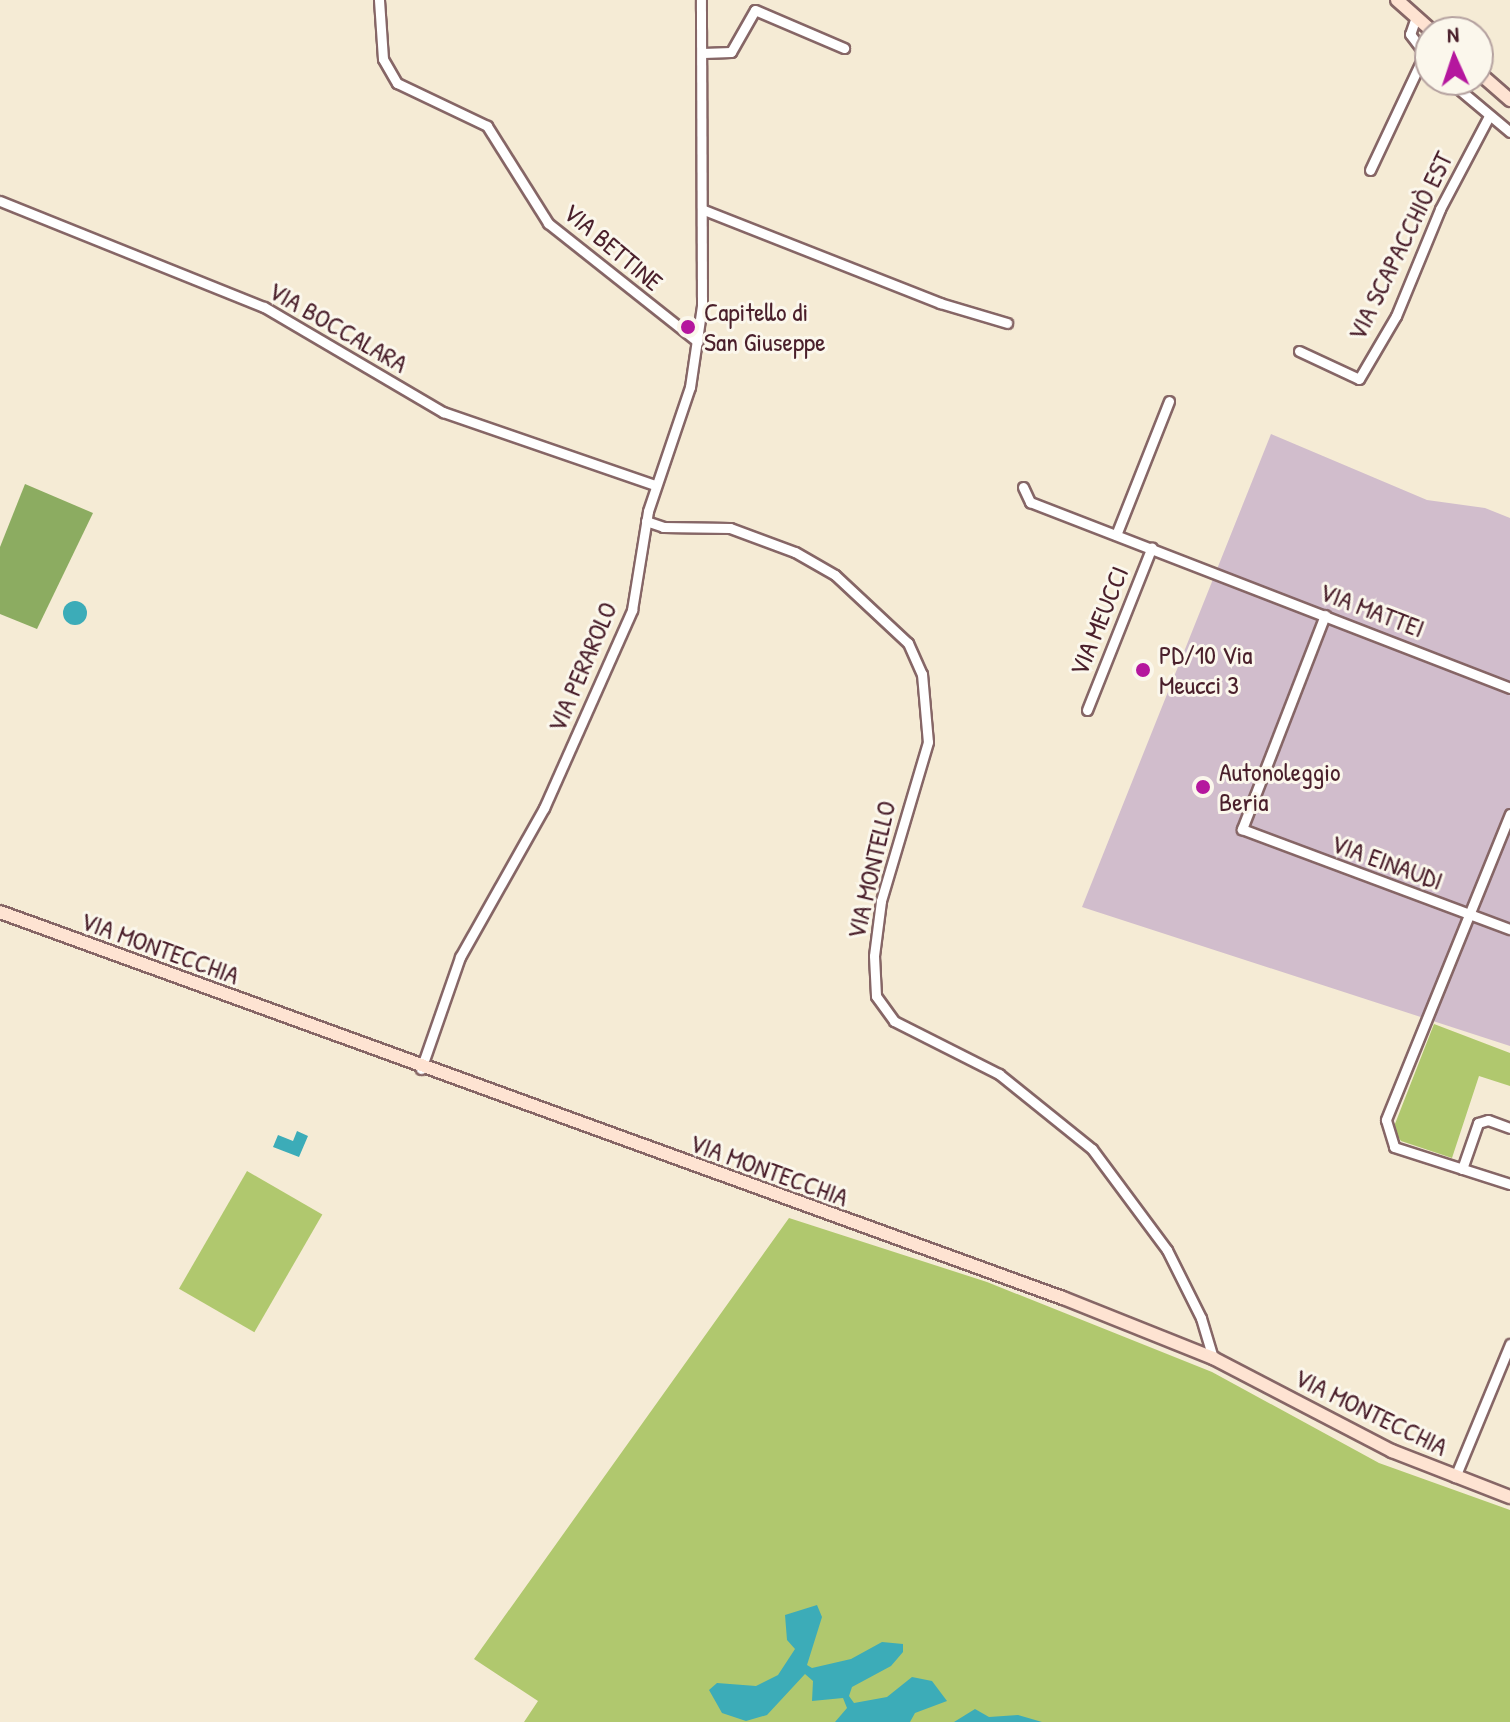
<!DOCTYPE html>
<meta charset="utf-8">
<style>
body{margin:0}
#map{position:relative;width:1510px;height:1722px;overflow:hidden;background:#f5ebd5;font-family:"Patrick Hand",sans-serif}
div>[style]{position:absolute}
[style*='--x']{left:calc(var(--x)*1px);top:calc(var(--y)*1px);width:calc(var(--w)*1px);rotate:calc(var(--a)*1deg)}
.industrial>*{inset:0;background:#d1bdcc}
.green>*{inset:0;background:#b0c86e;transform-origin:0 0}
.forest>*{inset:0;background:#8cac61}
.water>*{inset:0;background:#3cacb8}
.round{border-radius:50%}
.roads{filter:drop-shadow(2px 0 #866666) drop-shadow(-2px 0 #866666) drop-shadow(0 2px #866666) drop-shadow(0 -2px #866666)}
.street>*{height:9px;margin:-4.5px;padding:0 4.5px;transform-origin:4.5px;border-radius:4.5px;background:#fff}
.secondary>*{height:12px;margin:-6px;padding:0 6px;transform-origin:6px;border-radius:6px;background:#fee3d2}
.dots>*{width:22px;height:22px;translate:-50% -50%;box-sizing:border-box;border:4px solid #fbf7ec;border-radius:50%}
span{translate:-50% -50%;white-space:nowrap;text-align:center;line-height:1.15;-webkit-text-stroke:6px #fbf7ec;paint-order:stroke}
.street-label{font-size:26px;color:#4a1f2b}
.poi-label{font-size:26px;color:#4a1f2b}
.left{translate:0 -50%;text-align:left}
.north{position:absolute;left:1414px;top:16px;width:80px;height:80px;box-sizing:border-box;background:#fbf7ec;border:2px solid #b4a19f;border-radius:50%;rotate:357deg;font-size:22px;font-weight:700;line-height:32px;text-align:center;color:#4a1f2b}
.north::after{content:'';display:block;margin:auto;width:28px;height:36px;background:#b5179e;clip-path:polygon(50% 0,100% 100%,50% 72%,0 100%)}
</style>
<div id="map">
<div class="industrial">
<div style="clip-path:polygon(1271px 434px,1427px 500px,1485px 508px,1510px 518px,1510px 1046px,1082px 907px)"></div>
</div>
<div class="green">
<div style="clip-path:polygon(1434px 1024px,1510px 1053px,1510px 1086px,1479px 1076px,1452px 1158px,1401px 1141px,1393px 1129px)"></div>
<div style="left:247px;top:1171px;width:87px;height:136px;rotate:30deg"></div>
<div style="clip-path:polygon(789px 1218px,987px 1282px,1212px 1372px,1379px 1463px,1510px 1510px,1510px 1722px,524px 1722px,538px 1701px,474px 1659px)"></div>
</div>
<div class="forest">
<div style="clip-path:polygon(25px 484px,93px 513px,37px 629px,0 614px,0 547px)"></div>
</div>
<div class="water">
<div class="round" style="left:63px;top:601px;width:24px;height:24px"></div>
<div style="clip-path:polygon(297px 1131px,308px 1136px,299px 1157px,273px 1147px,278px 1135px,293px 1141px)"></div>
<div style="clip-path:polygon(817px 1605px,822px 1617px,807px 1665px,812px 1668px,851px 1659px,882px 1642px,903px 1644px,903px 1652px,891px 1666px,852px 1687px,849px 1696px,854px 1703px,887px 1697px,912px 1677px,932px 1681px,947px 1701px,915px 1713px,910px 1722px,835px 1722px,847px 1708px,843px 1698px,812px 1701px,813px 1681px,805px 1674px,767px 1715px,746px 1721px,722px 1713px,709px 1690px,717px 1683px,756px 1686px,778px 1675px,795px 1649px,787px 1640px,785px 1615px)"></div>
<div style="clip-path:polygon(975px 1709px,989px 1717px,1018px 1715px,1042px 1722px,954px 1722px)"></div>
</div>
<div class="roads">
<div class="street">
<div style="--x:379;--y:0;--w:59;--a:86.1"></div>
<div style="--x:383;--y:59;--w:28;--a:60"></div>
<div style="--x:397;--y:83;--w:100;--a:25.5"></div>
<div style="--x:487;--y:126;--w:115;--a:57.8"></div>
<div style="--x:548;--y:223;--w:191;--a:38.4"></div>
<div style="--x:1416;--y:17;--w:18;--a:109"></div>
<div style="--x:1410;--y:34;--w:34;--a:53"></div>
<div style="--x:703;--y:53;--w:28;--a:-2"></div>
<div style="--x:731;--y:52;--w:48;--a:-60.3"></div>
<div style="--x:755;--y:10;--w:97;--a:23.1"></div>
<div style="--x:1448;--y:80;--w:81;--a:40"></div>
<div style="--x:1370;--y:170;--w:127;--a:-64.8"></div>
<div style="--x:0;--y:201;--w:284;--a:21.9"></div>
<div style="--x:264;--y:307;--w:208;--a:30.4"></div>
<div style="--x:443;--y:412;--w:224;--a:19"></div>
<div style="--x:704;--y:210;--w:254;--a:21.5"></div>
<div style="--x:940;--y:303;--w:70;--a:16.6"></div>
<div style="--x:1299;--y:351;--w:66;--a:25"></div>
<div style="--x:1359;--y:379;--w:73;--a:-59.6"></div>
<div style="--x:1396;--y:316;--w:116;--a:-67.6"></div>
<div style="--x:1440;--y:209;--w:105;--a:-62.2"></div>
<div style="--x:1023;--y:487;--w:17;--a:65"></div>
<div style="--x:1030;--y:502;--w:515;--a:21.18"></div>
<div style="--x:646;--y:521;--w:18;--a:19"></div>
<div style="--x:663;--y:527;--w:67;--a:0.9"></div>
<div style="--x:730;--y:528;--w:69;--a:20.3"></div>
<div style="--x:795;--y:552;--w:46;--a:29.9"></div>
<div style="--x:835;--y:575;--w:100;--a:43"></div>
<div style="--x:908;--y:643;--w:34;--a:66"></div>
<div style="--x:922;--y:674;--w:68;--a:85"></div>
<div style="--x:928;--y:742;--w:166;--a:106.5"></div>
<div style="--x:881;--y:901;--w:55;--a:97.3"></div>
<div style="--x:874;--y:956;--w:40;--a:87.1"></div>
<div style="--x:876;--y:996;--w:31;--a:54"></div>
<div style="--x:894;--y:1021;--w:118;--a:26.8"></div>
<div style="--x:999;--y:1074;--w:119;--a:38.9"></div>
<div style="--x:1092;--y:1149;--w:126;--a:53.4"></div>
<div style="--x:1167;--y:1250;--w:76;--a:63.4"></div>
<div style="--x:1201;--y:1318;--w:42;--a:73.3"></div>
<div style="--x:1116;--y:535;--w:144;--a:-68.4"></div>
<div style="--x:1325;--y:615;--w:230;--a:111.2"></div>
<div style="--x:1242;--y:829;--w:286;--a:20.5"></div>
<div style="--x:1087;--y:710;--w:175;--a:-68.3"></div>
<div style="--x:1510;--y:814;--w:330;--a:112.1"></div>
<div style="--x:1386;--y:1120;--w:28;--a:73"></div>
<div style="--x:1394;--y:1147;--w:122;--a:17.7"></div>
<div style="--x:421;--y:1069;--w:119;--a:-70.8"></div>
<div style="--x:460;--y:957;--w:171;--a:-60.6"></div>
<div style="--x:544;--y:808;--w:217;--a:-66"></div>
<div style="--x:632;--y:610;--w:100;--a:-80.8"></div>
<div style="--x:648;--y:511;--w:131;--a:-71.3"></div>
<div style="--x:690;--y:387;--w:82;--a:-81.6"></div>
<div style="--x:702;--y:306;--w:306;--a:-90.2"></div>
<div style="--x:1462;--y:1169;--w:49;--a:-70.8"></div>
<div style="--x:1478;--y:1123;--w:10;--a:-17"></div>
<div style="--x:1488;--y:1120;--w:23;--a:20"></div>
<div style="--x:1455;--y:1477;--w:144;--a:-67.5"></div>
</div>
<div class="secondary">
<div style="--x:1397;--y:0;--w:48;--a:41.6"></div>
<div style="--x:1478;--y:72;--w:43;--a:41.2"></div>
<div style="--x:0;--y:912;--w:1131;--a:19.96"></div>
<div style="--x:1063;--y:1298;--w:162;--a:21.8"></div>
<div style="--x:1213;--y:1358;--w:202;--a:27.5"></div>
<div style="--x:1392;--y:1451;--w:127;--a:21.3"></div>
</div>
</div>
<div class="dots">
<div style="left:688px;top:327px;background:#b5179e"></div>
<div style="left:1143px;top:670px;background:#b5179e"></div>
<div style="left:1203px;top:787px;background:#b5179e"></div>
</div>
<div class="street-label">
<span style="left:1400px;top:246px;rotate:-64deg">VIA SCAPACCHIÒ EST</span>
<span style="left:613px;top:247px;rotate:40deg">VIA BETTINE</span>
<span style="left:338px;top:327px;rotate:30deg">VIA BOCCALARA</span>
<span style="left:1372px;top:610px;rotate:21deg">VIA MATTEI</span>
<span style="left:1099px;top:621px;rotate:-68deg">VIA MEUCCI</span>
<span style="left:582px;top:667px;rotate:-67deg">VIA PERAROLO</span>
<span style="left:1387px;top:862px;rotate:20deg">VIA EINAUDI</span>
<span style="left:871px;top:870px;rotate:-77deg">VIA MONTELLO</span>
<span style="left:160px;top:948px;rotate:20deg">VIA MONTECCHIA</span>
<span style="left:769px;top:1170px;rotate:20deg">VIA MONTECCHIA</span>
<span style="left:1371px;top:1412px;rotate:26deg">VIA MONTECCHIA</span>
</div>
<div class="poi-label">
<span class="left" style="left:704px;top:327px">Capitello di<br>San Giuseppe</span>
<span class="left" style="left:1159px;top:670px">PD/10 Via<br>Meucci 3</span>
<span class="left" style="left:1219px;top:787px">Autonoleggio<br>Beria</span>
</div>
<div class="north">N</div>
</div>
